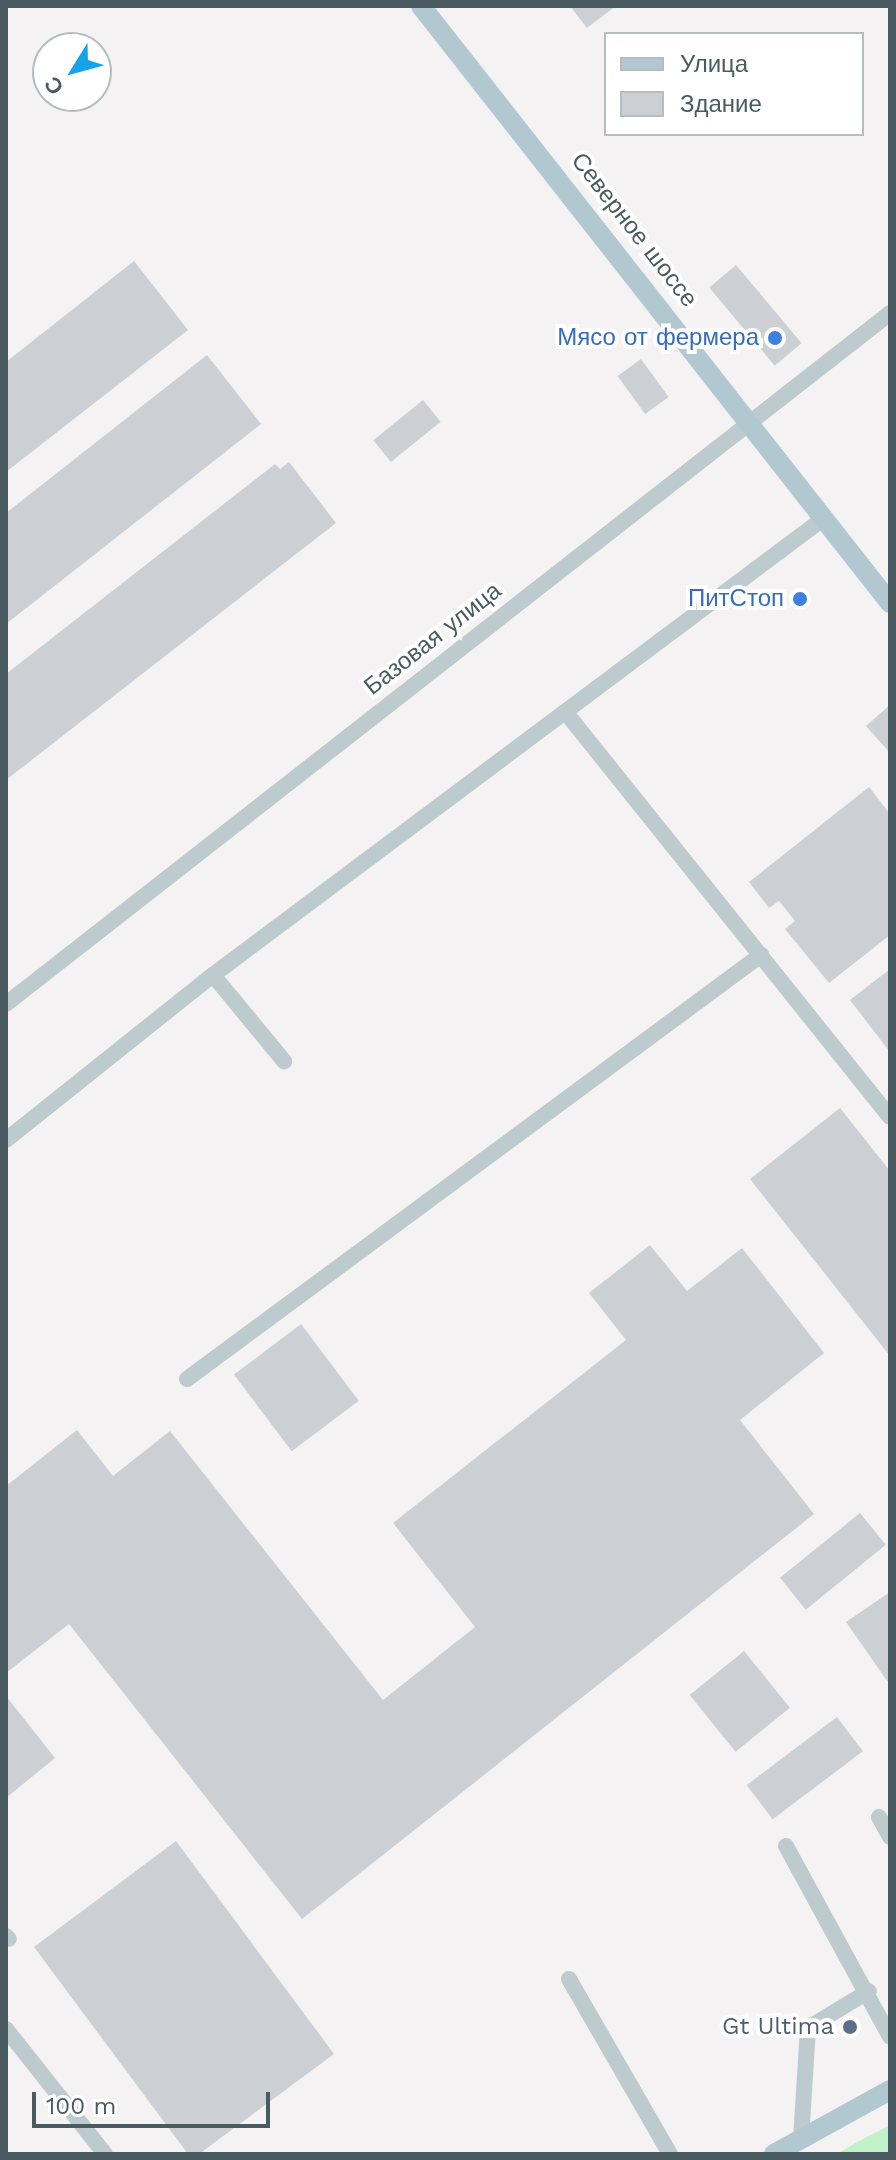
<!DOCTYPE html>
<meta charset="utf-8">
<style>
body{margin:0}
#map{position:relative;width:896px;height:2160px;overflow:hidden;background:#f4f2f3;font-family:"Work Sans",sans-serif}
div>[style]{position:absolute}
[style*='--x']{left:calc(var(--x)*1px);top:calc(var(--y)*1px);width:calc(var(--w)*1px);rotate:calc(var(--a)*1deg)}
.green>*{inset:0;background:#c1f1c9}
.building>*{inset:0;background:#ccd0d4;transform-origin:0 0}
.minor>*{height:16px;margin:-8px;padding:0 8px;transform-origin:8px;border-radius:8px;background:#bdcbcf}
.major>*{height:20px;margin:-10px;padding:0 10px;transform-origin:10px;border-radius:10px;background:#b2c8d1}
.dots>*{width:22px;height:22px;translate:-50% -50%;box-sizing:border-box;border:4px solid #fff;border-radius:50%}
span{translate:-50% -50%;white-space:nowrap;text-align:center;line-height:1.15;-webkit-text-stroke:8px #fff;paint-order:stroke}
.street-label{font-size:24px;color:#495b60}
.shop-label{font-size:24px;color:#366cbe}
.right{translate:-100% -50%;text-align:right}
.service-label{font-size:24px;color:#4e5e75}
.frame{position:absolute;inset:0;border:8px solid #495b60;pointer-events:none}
.legend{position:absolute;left:604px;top:32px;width:260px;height:104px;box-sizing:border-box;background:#fff;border:2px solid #b6bdbf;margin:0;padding:10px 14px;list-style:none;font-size:24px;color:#495b60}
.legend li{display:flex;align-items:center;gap:16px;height:40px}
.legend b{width:40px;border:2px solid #b6bdbf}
.north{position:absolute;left:32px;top:32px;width:80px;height:80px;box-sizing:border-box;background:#fff;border:2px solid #b6bdbf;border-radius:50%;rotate:233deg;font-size:22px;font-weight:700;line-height:32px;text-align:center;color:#495b60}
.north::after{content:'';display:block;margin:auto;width:28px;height:36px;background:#15a2eb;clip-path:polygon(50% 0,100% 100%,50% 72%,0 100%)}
.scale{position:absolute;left:32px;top:2092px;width:238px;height:36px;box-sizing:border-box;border:4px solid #495b60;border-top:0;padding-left:10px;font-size:24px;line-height:28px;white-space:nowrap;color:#495b60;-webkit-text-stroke:6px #fff;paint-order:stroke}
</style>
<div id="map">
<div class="green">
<div style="clip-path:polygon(890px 2125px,890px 2154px,837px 2154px,859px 2141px)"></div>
</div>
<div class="building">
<div style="clip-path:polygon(570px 6px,616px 6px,587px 28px)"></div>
<div style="clip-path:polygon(134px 261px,188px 330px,6px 472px,6px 362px)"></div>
<div style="left:736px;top:265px;width:102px;height:35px;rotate:50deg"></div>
<div style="clip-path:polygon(207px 355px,261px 424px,6px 624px,6px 513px)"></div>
<div style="left:641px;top:359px;width:47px;height:29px;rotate:54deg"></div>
<div style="left:423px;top:400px;width:28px;height:64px;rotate:51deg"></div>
<div style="clip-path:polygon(289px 462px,336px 523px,6px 780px,6px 674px,275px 464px,280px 469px)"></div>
<div style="clip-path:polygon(890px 705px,890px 753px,866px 726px)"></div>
<div style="clip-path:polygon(869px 787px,890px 814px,890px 935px,829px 983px,785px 929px,795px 921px,779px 901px,769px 908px,749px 882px)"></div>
<div style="clip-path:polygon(890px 969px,890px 1052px,850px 1000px)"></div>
<div style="clip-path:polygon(840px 1108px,890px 1171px,890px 1356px,750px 1179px)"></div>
<div style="clip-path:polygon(650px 1245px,687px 1291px,742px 1248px,824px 1353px,740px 1420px,814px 1514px,302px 1919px,69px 1624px,6px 1673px,6px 1486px,77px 1430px,113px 1476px,170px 1431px,383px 1700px,475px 1627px,393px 1523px,626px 1340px,589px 1293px)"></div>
<div style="left:301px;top:1324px;width:96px;height:84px;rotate:53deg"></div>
<div style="left:860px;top:1513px;width:41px;height:103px;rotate:51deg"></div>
<div style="clip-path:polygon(890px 1592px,890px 1685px,846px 1622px)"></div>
<div style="left:744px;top:1651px;width:73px;height:70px;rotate:51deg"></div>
<div style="clip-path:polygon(6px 1696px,55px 1758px,6px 1798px)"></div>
<div style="left:837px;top:1717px;width:43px;height:113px;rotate:53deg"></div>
<div style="clip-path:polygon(176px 1841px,334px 2054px,199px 2154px,188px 2154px,34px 1947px)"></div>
</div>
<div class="minor">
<div style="--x:567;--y:714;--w:516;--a:51.29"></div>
<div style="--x:213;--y:975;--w:112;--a:50.5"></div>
<div style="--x:6;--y:1004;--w:1122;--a:-38.01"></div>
<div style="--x:6;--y:1140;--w:265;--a:-38.6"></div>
<div style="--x:213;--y:975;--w:763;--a:-36.79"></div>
<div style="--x:187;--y:1379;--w:714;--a:-36.45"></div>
<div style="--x:879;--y:1817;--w:23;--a:61"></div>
<div style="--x:786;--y:1846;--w:217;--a:61.4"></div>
<div style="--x:6;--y:1936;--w:4;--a:45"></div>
<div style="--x:569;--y:1979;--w:202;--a:60"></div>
<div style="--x:6;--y:2029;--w:159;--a:51.6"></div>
<div style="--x:801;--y:2139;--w:111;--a:-86.4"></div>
<div style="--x:808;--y:2028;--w:71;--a:-31.2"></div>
</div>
<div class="major">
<div style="--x:421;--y:6;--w:759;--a:51.85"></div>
<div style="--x:774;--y:2154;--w:132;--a:-28.9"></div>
</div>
<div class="dots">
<div style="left:775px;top:338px;background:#3f7fe0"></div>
<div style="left:800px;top:599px;background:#3f7fe0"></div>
<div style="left:850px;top:2027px;background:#5c6f8a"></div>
</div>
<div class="street-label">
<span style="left:634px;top:230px;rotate:52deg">Северное шоссе</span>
<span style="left:433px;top:639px;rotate:-38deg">Базовая улица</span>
</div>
<div class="shop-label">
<span class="right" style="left:759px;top:338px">Мясо от фермера</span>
<span class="right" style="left:784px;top:599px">ПитСтоп</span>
</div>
<div class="service-label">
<span class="right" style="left:834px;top:2027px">Gt Ultima</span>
</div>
<div class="frame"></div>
<ul class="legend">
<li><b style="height:10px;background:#b2c8d1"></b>Улица</li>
<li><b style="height:22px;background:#ccd0d4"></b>Здание</li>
</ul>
<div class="north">С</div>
<div class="scale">100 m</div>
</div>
